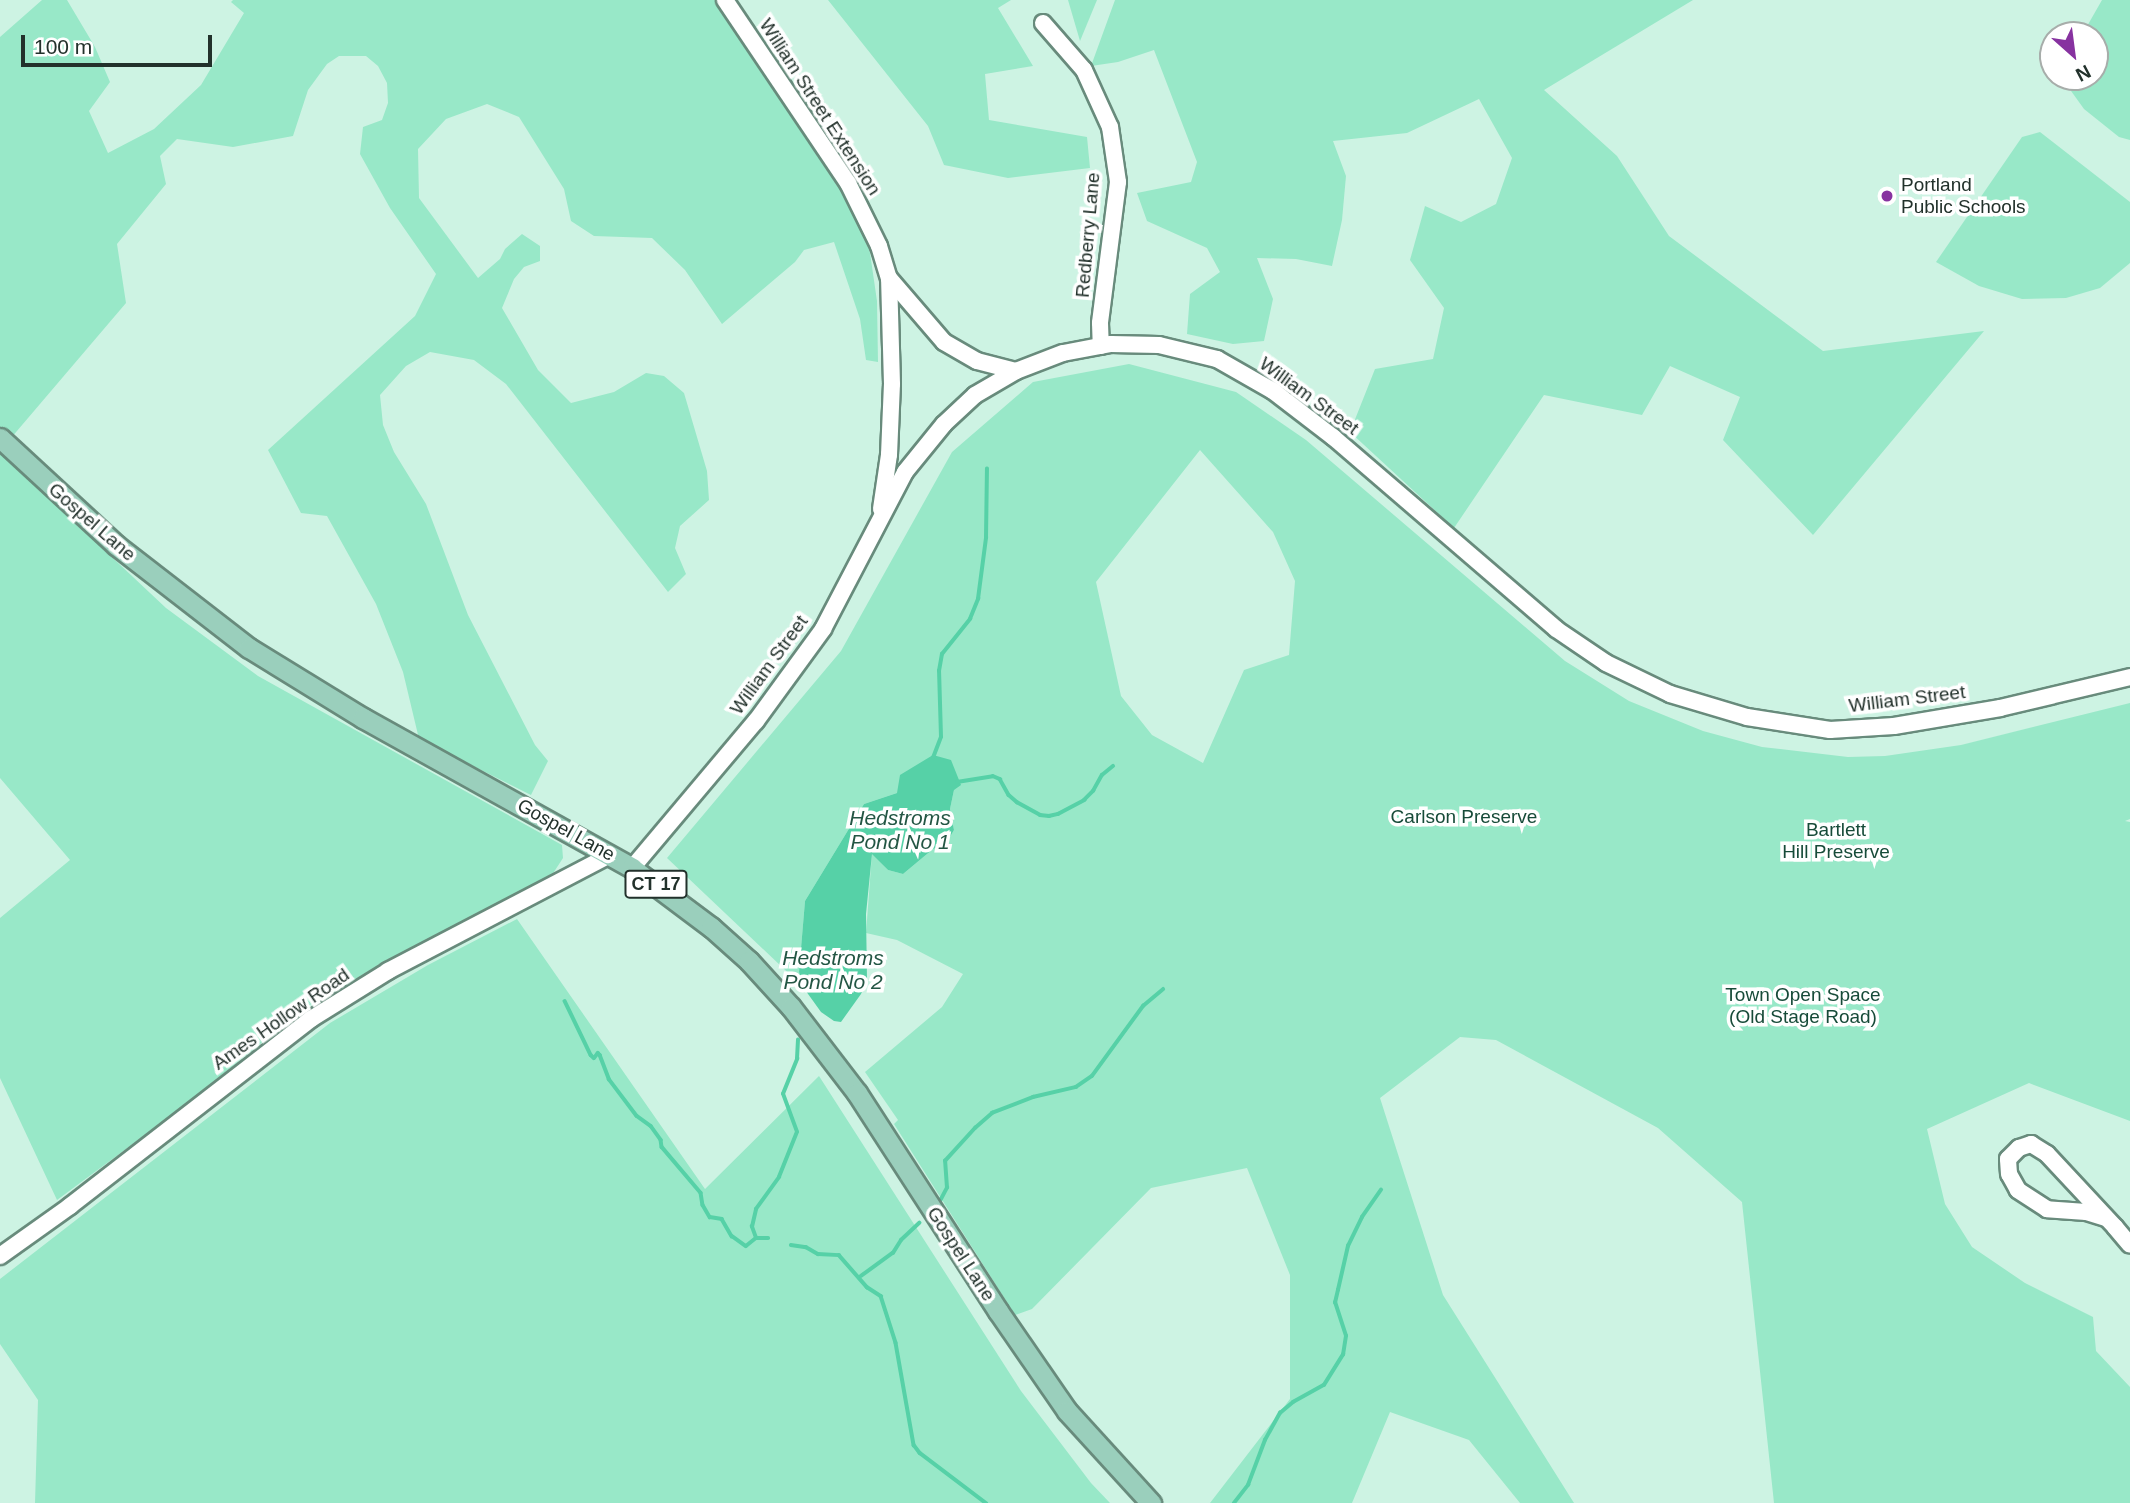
<!DOCTYPE html>
<style>
body{margin:0}
#map{position:relative;width:2130px;height:1503px;overflow:hidden;background:#cdf3e3;font-family:Arial,sans-serif}
div>[style]{position:absolute}
[style*='--x']{left:calc(var(--x)*1px);top:calc(var(--y)*1px);width:calc(var(--w)*1px);rotate:calc(var(--a)*1deg)}
.green>*{inset:0;background:#98e8c8}
.water>*{inset:0;background:#56d1a7}
.stream>*{height:3.5px;margin:-1.75px;padding:0 1.75px;transform-origin:1.75px;border-radius:1.75px;background:#56d1a7}
.roads{filter:drop-shadow(2px 0 #688b7c) drop-shadow(-2px 0 #688b7c) drop-shadow(0 2px #688b7c) drop-shadow(0 -2px #688b7c)}
.minor>*{height:16px;margin:-8px;padding:0 8px;transform-origin:8px;border-radius:8px;background:#fff}
.major>*{height:19px;margin:-9.5px;padding:0 9.5px;transform-origin:9.5px;border-radius:9.5px;background:#9acfbc}
.dots>*{width:19px;height:19px;translate:-50% -50%;box-sizing:border-box;border:4px solid #fff;border-radius:50%}
span{translate:-50% -50%;white-space:nowrap;text-align:center;line-height:1.15;-webkit-text-stroke:7px #fff;paint-order:stroke}
.shield-label span{padding:2px 5px;background:#fff;border:2px solid;border-radius:5px;-webkit-text-stroke-width:0}
.shield-label{font-size:18px;color:#22312b;font-weight:700}
.street-label{font-size:19px;color:#22312b}
.poi-label{font-size:19px;color:#22312b}
.left{translate:0 -50%;text-align:left}
.park-label{font-size:19px;color:#174b39}
.water-label{font-size:21px;color:#235644;font-style:italic}
.north{position:absolute;left:2039px;top:21px;width:70px;height:70px;box-sizing:border-box;background:#fff;border:2px solid #a7adaa;border-radius:50%;rotate:152deg;font-size:19px;font-weight:700;line-height:28px;text-align:center;color:#22312b}
.north::after{content:'';display:block;margin:auto;width:24px;height:32px;background:#8732a0;clip-path:polygon(50% 0,100% 100%,50% 72%,0 100%)}
.scale{position:absolute;left:21px;top:35px;width:191px;height:32px;box-sizing:border-box;border:4px solid #22312b;border-top:0;padding-left:9px;font-size:21px;line-height:24px;white-space:nowrap;color:#22312b;-webkit-text-stroke:5px #fff;paint-order:stroke}
</style>
<div id="map">
<div class="green">
<div style="clip-path:polygon(42px 0,67px 0,95px 47px,110px 82px,89px 111px,108px 153px,154px 129px,201px 85px,244px 13px,231px 2px,233px 0,717px 0,807px 132px,846px 196px,869px 246px,877px 301px,878px 362px,866px 360px,860px 319px,834px 242px,804px 250px,795px 262px,722px 324px,685px 270px,652px 238px,594px 236px,571px 221px,564px 189px,519px 117px,487px 104px,446px 119px,418px 149px,419px 198px,478px 278px,500px 259px,505px 249px,522px 234px,540px 246px,540px 261px,524px 267px,514px 279px,502px 308px,538px 370px,571px 403px,614px 392px,646px 373px,664px 376px,684px 393px,707px 471px,709px 500px,680px 526px,675px 548px,686px 574px,668px 592px,506px 384px,474px 360px,430px 352px,406px 366px,380px 395px,383px 425px,394px 452px,426px 504px,468px 615px,535px 745px,548px 761px,531px 795px,419px 739px,403px 672px,376px 604px,327px 516px,301px 513px,268px 450px,415px 316px,436px 274px,390px 208px,360px 154px,363px 127px,382px 120px,388px 103px,387px 83px,378px 66px,366px 56px,339px 56px,327px 64px,308px 90px,293px 136px,233px 147px,177px 139px,160px 156px,166px 184px,117px 244px,126px 303px,11px 438px,0 428px,0 37px)"></div>
<div style="clip-path:polygon(828px 0,1011px 0,998px 8px,1033px 66px,985px 74px,989px 120px,1087px 137px,1090px 168px,1008px 178px,944px 165px,928px 126px)"></div>
<div style="clip-path:polygon(1068px 0,1097px 0,1080px 41px)"></div>
<div style="clip-path:polygon(1115px 0,1693px 0,1544px 90px,1617px 156px,1669px 236px,1823px 351px,1984px 331px,1813px 535px,1723px 440px,1740px 397px,1670px 366px,1642px 415px,1544px 395px,1454px 528px,1350px 432px,1375px 369px,1433px 359px,1444px 308px,1410px 260px,1425px 206px,1461px 222px,1496px 204px,1512px 158px,1479px 99px,1407px 133px,1333px 141px,1346px 176px,1342px 220px,1332px 266px,1296px 259px,1257px 258px,1273px 299px,1264px 341px,1233px 344px,1187px 334px,1190px 294px,1220px 272px,1207px 248px,1147px 221px,1137px 193px,1191px 182px,1197px 162px,1154px 50px,1118px 62px,1091px 66px)"></div>
<div style="clip-path:polygon(2102px 0,2130px 0,2130px 140px,2119px 137px,2084px 109px,2061px 77px,2095px 77px,2095px 35px,2082px 35px)"></div>
<div style="clip-path:polygon(2040px 132px,2130px 202px,2130px 263px,2100px 288px,2066px 298px,2022px 299px,1979px 286px,1936px 262px,2022px 137px)"></div>
<div style="clip-path:polygon(evenodd,1129px 364px,1236px 392px,1306px 440px,1565px 661px,1629px 701px,1703px 731px,1762px 747px,1848px 757px,1885px 756px,1961px 745px,2130px 703px,2130px 819px,2125px 821px,2130px 822px,2130px 1121px,2029px 1083px,1927px 1129px,1945px 1204px,1972px 1247px,2025px 1283px,2093px 1317px,2096px 1351px,2130px 1387px,2130px 1503px,1774px 1503px,1742px 1202px,1658px 1128px,1496px 1040px,1460px 1037px,1380px 1098px,1443px 1295px,1574px 1503px,1520px 1503px,1469px 1440px,1390px 1412px,1352px 1503px,1210px 1503px,1290px 1399px,1290px 1275px,1247px 1168px,1151px 1188px,1032px 1309px,1015px 1315px,894px 1124px,898px 1120px,865px 1072px,942px 1007px,963px 974px,897px 940px,866px 933px,872px 853px,888px 870px,903px 874px,933px 849px,946px 844px,954px 830px,950px 809px,954px 790px,897px 793px,864px 804px,805px 901px,799px 972px,803px 987px,667px 858px,841px 651px,952px 452px,1033px 382px,1129px 364px,1200px 450px,1273px 532px,1295px 581px,1289px 655px,1244px 670px,1203px 763px,1152px 735px,1121px 696px,1096px 582px,1200px 450px)"></div>
<div style="clip-path:polygon(0 452px,166px 608px,258px 676px,562px 845px,563px 858px,552px 875px,306px 1007px,176px 1112px,57px 1200px,0 1078px,0 918px,70px 860px,0 778px)"></div>
<div style="clip-path:polygon(517px 919px,705px 1189px,819px 1076px,1021px 1391px,1091px 1483px,1110px 1503px,35px 1503px,38px 1400px,0 1344px,0 1279px,330px 1023px,428px 965px)"></div>
</div>
<div class="water">
<div style="clip-path:polygon(933px 755px,951px 760px,961px 785px,954px 790px,950px 809px,954px 830px,946px 844px,933px 849px,903px 874px,888px 870px,872px 854px,866px 914px,867px 979px,861px 994px,841px 1022px,834px 1021px,821px 1012px,803px 987px,799px 972px,805px 901px,864px 804px,897px 793px,900px 775px)"></div>
</div>
<div class="stream">
<div style="--x:933;--y:758;--w:22;--a:-69"></div>
<div style="--x:941;--y:737;--w:66;--a:-91.7"></div>
<div style="--x:939;--y:671;--w:17;--a:-80"></div>
<div style="--x:942;--y:654;--w:45;--a:-51.3"></div>
<div style="--x:970;--y:619;--w:22;--a:-68"></div>
<div style="--x:978;--y:599;--w:62;--a:-82.5"></div>
<div style="--x:986;--y:538;--w:69;--a:-89.2"></div>
<div style="--x:957;--y:782;--w:36;--a:-9"></div>
<div style="--x:993;--y:776;--w:8;--a:23"></div>
<div style="--x:1000;--y:779;--w:18;--a:61"></div>
<div style="--x:1009;--y:795;--w:11;--a:41"></div>
<div style="--x:1017;--y:802;--w:26;--a:29"></div>
<div style="--x:1040;--y:815;--w:9;--a:6"></div>
<div style="--x:1049;--y:816;--w:9;--a:-13"></div>
<div style="--x:1058;--y:814;--w:30;--a:-28"></div>
<div style="--x:1084;--y:800;--w:13;--a:-45"></div>
<div style="--x:1093;--y:791;--w:18;--a:-61"></div>
<div style="--x:1102;--y:775;--w:14;--a:-39"></div>
<div style="--x:565;--y:1001;--w:60;--a:64.3"></div>
<div style="--x:591;--y:1055;--w:4;--a:45"></div>
<div style="--x:594;--y:1058;--w:6;--a:-51"></div>
<div style="--x:598;--y:1053;--w:3;--a:45"></div>
<div style="--x:600;--y:1055;--w:26;--a:69"></div>
<div style="--x:609;--y:1079;--w:46;--a:52.9"></div>
<div style="--x:637;--y:1116;--w:17;--a:36"></div>
<div style="--x:651;--y:1126;--w:17;--a:54"></div>
<div style="--x:661;--y:1140;--w:7;--a:82"></div>
<div style="--x:662;--y:1147;--w:60;--a:49.7"></div>
<div style="--x:701;--y:1193;--w:12;--a:81"></div>
<div style="--x:703;--y:1205;--w:14;--a:60"></div>
<div style="--x:710;--y:1217;--w:12;--a:9"></div>
<div style="--x:722;--y:1219;--w:20;--a:60"></div>
<div style="--x:732;--y:1236;--w:17;--a:36"></div>
<div style="--x:746;--y:1246;--w:13;--a:-39"></div>
<div style="--x:756;--y:1238;--w:12;--a:0"></div>
<div style="--x:940;--y:1201;--w:15;--a:-62"></div>
<div style="--x:947;--y:1188;--w:27;--a:-94"></div>
<div style="--x:945;--y:1161;--w:45;--a:-47.7"></div>
<div style="--x:975;--y:1128;--w:23;--a:-41"></div>
<div style="--x:992;--y:1113;--w:44;--a:-21.3"></div>
<div style="--x:1033;--y:1097;--w:44;--a:-13.1"></div>
<div style="--x:1076;--y:1087;--w:19;--a:-35"></div>
<div style="--x:1092;--y:1076;--w:87;--a:-53.9"></div>
<div style="--x:1143;--y:1006;--w:26;--a:-40"></div>
<div style="--x:756;--y:1238;--w:12;--a:-110"></div>
<div style="--x:752;--y:1227;--w:18;--a:-77"></div>
<div style="--x:756;--y:1209;--w:39;--a:-54"></div>
<div style="--x:779;--y:1177;--w:48;--a:-68.2"></div>
<div style="--x:797;--y:1132;--w:40;--a:-110.2"></div>
<div style="--x:783;--y:1094;--w:38;--a:-68"></div>
<div style="--x:797;--y:1059;--w:19;--a:-87"></div>
<div style="--x:791;--y:1245;--w:15;--a:8"></div>
<div style="--x:806;--y:1247;--w:14;--a:30"></div>
<div style="--x:818;--y:1254;--w:21;--a:3"></div>
<div style="--x:839;--y:1255;--w:43;--a:48.8"></div>
<div style="--x:867;--y:1287;--w:17;--a:33"></div>
<div style="--x:881;--y:1296;--w:49;--a:72.3"></div>
<div style="--x:896;--y:1343;--w:104;--a:80"></div>
<div style="--x:914;--y:1445;--w:10;--a:53"></div>
<div style="--x:920;--y:1453;--w:83;--a:37.1"></div>
<div style="--x:861;--y:1276;--w:39;--a:-36"></div>
<div style="--x:893;--y:1253;--w:15;--a:-58"></div>
<div style="--x:901;--y:1240;--w:25;--a:-43"></div>
<div style="--x:1234;--y:1503;--w:23;--a:-52"></div>
<div style="--x:1248;--y:1485;--w:48;--a:-69.3"></div>
<div style="--x:1265;--y:1440;--w:31;--a:-61"></div>
<div style="--x:1280;--y:1413;--w:17;--a:-40"></div>
<div style="--x:1293;--y:1402;--w:35;--a:-29"></div>
<div style="--x:1324;--y:1385;--w:36;--a:-58"></div>
<div style="--x:1343;--y:1355;--w:19;--a:-81"></div>
<div style="--x:1346;--y:1336;--w:35;--a:-108"></div>
<div style="--x:1335;--y:1303;--w:13;--a:-77"></div>
<div style="--x:1338;--y:1290;--w:45;--a:-77.2"></div>
<div style="--x:1348;--y:1246;--w:32;--a:-64"></div>
<div style="--x:1362;--y:1217;--w:33;--a:-55"></div>
</div>
<div class="roads">
<div class="minor">
<div style="--x:725;--y:0;--w:220;--a:56.1"></div>
<div style="--x:848;--y:183;--w:70;--a:63.8"></div>
<div style="--x:879;--y:246;--w:34;--a:73"></div>
<div style="--x:889;--y:278;--w:84;--a:49.3"></div>
<div style="--x:944;--y:342;--w:38;--a:30"></div>
<div style="--x:977;--y:361;--w:40;--a:14.4"></div>
<div style="--x:1043;--y:23;--w:62;--a:48.9"></div>
<div style="--x:1084;--y:70;--w:63;--a:65.5"></div>
<div style="--x:1110;--y:127;--w:56;--a:81.7"></div>
<div style="--x:1118;--y:182;--w:142;--a:97.3"></div>
<div style="--x:1100;--y:323;--w:23;--a:88"></div>
<div style="--x:881;--y:509;--w:55;--a:-81.6"></div>
<div style="--x:889;--y:455;--w:71;--a:-87.6"></div>
<div style="--x:892;--y:384;--w:106;--a:-91.6"></div>
<div style="--x:632;--y:868;--w:192;--a:-49.9"></div>
<div style="--x:756;--y:721;--w:114;--a:-53.9"></div>
<div style="--x:823;--y:629;--w:177;--a:-62.4"></div>
<div style="--x:905;--y:472;--w:62;--a:-50.9"></div>
<div style="--x:944;--y:424;--w:42;--a:-43.1"></div>
<div style="--x:975;--y:395;--w:48;--a:-30.3"></div>
<div style="--x:1016;--y:371;--w:50;--a:-21"></div>
<div style="--x:1063;--y:353;--w:49;--a:-10.6"></div>
<div style="--x:1111;--y:344;--w:48;--a:1.2"></div>
<div style="--x:1159;--y:345;--w:60;--a:13.6"></div>
<div style="--x:1217;--y:359;--w:64;--a:29.7"></div>
<div style="--x:1273;--y:391;--w:76;--a:37.5"></div>
<div style="--x:1333;--y:437;--w:294;--a:40.7"></div>
<div style="--x:1556;--y:629;--w:60;--a:34.2"></div>
<div style="--x:1606;--y:663;--w:71;--a:25.8"></div>
<div style="--x:1670;--y:694;--w:80;--a:16.6"></div>
<div style="--x:1747;--y:717;--w:84;--a:8.9"></div>
<div style="--x:1830;--y:730;--w:64;--a:-3.6"></div>
<div style="--x:1894;--y:726;--w:108;--a:-9.6"></div>
<div style="--x:2000;--y:708;--w:134;--a:-13.4"></div>
<div style="--x:2106;--y:1218;--w:21;--a:-163"></div>
<div style="--x:2086;--y:1212;--w:39;--a:-176"></div>
<div style="--x:2047;--y:1209;--w:35;--a:-147"></div>
<div style="--x:2018;--y:1190;--w:18;--a:-119"></div>
<div style="--x:2009;--y:1174;--w:15;--a:-94"></div>
<div style="--x:2008;--y:1159;--w:16;--a:-45"></div>
<div style="--x:2019;--y:1148;--w:13;--a:-18"></div>
<div style="--x:2031;--y:1144;--w:19;--a:32"></div>
<div style="--x:2047;--y:1154;--w:100;--a:47"></div>
<div style="--x:2115;--y:1227;--w:23;--a:50"></div>
<div style="--x:0;--y:1256;--w:86;--a:-35.5"></div>
<div style="--x:70;--y:1206;--w:305;--a:-37.8"></div>
<div style="--x:311;--y:1019;--w:91;--a:-31.9"></div>
<div style="--x:388;--y:971;--w:250;--a:-27.6"></div>
</div>
<div class="major">
<div style="--x:0;--y:438;--w:158;--a:42.7"></div>
<div style="--x:116;--y:545;--w:168;--a:37.8"></div>
<div style="--x:249;--y:648;--w:134;--a:31.6"></div>
<div style="--x:363;--y:718;--w:308;--a:29.1"></div>
<div style="--x:632;--y:868;--w:99;--a:36.8"></div>
<div style="--x:711;--y:927;--w:51;--a:41.8"></div>
<div style="--x:749;--y:961;--w:62;--a:47.6"></div>
<div style="--x:791;--y:1007;--w:108;--a:52.5"></div>
<div style="--x:857;--y:1093;--w:260;--a:57.1"></div>
<div style="--x:998;--y:1311;--w:121;--a:55.4"></div>
<div style="--x:1067;--y:1411;--w:125;--a:47.6"></div>
</div>
</div>
<div class="dots">
<div style="left:1887px;top:196px;background:#8732a0"></div>
</div>
<div class="shield-label">
<span style="left:656px;top:884px">CT 17</span>
</div>
<div class="street-label">
<span style="left:820px;top:107px;rotate:57deg">William Street Extension</span>
<span style="left:1088px;top:235px;rotate:-85deg">Redberry Lane</span>
<span style="left:1309px;top:396px;rotate:36deg">William Street</span>
<span style="left:92px;top:522px;rotate:41deg">Gospel Lane</span>
<span style="left:769px;top:665px;rotate:-54deg">William Street</span>
<span style="left:1907px;top:699px;rotate:-7deg">William Street</span>
<span style="left:566px;top:830px;rotate:29deg">Gospel Lane</span>
<span style="left:281px;top:1019px;rotate:-35deg">Ames Hollow Road</span>
<span style="left:961px;top:1254px;rotate:57deg">Gospel Lane</span>
</div>
<div class="poi-label">
<span class="left" style="left:1901px;top:196px">Portland<br>Public Schools</span>
</div>
<div class="park-label">
<span style="left:1464px;top:817px">Carlson Preserve</span>
<span style="left:1836px;top:841px">Bartlett<br>Hill Preserve</span>
<span style="left:1803px;top:1006px">Town Open Space<br>(Old Stage Road)</span>
</div>
<div class="water-label">
<span style="left:900px;top:830px">Hedstroms<br>Pond No 1</span>
<span style="left:833px;top:970px">Hedstroms<br>Pond No 2</span>
</div>
<div class="north">N</div>
<div class="scale">100 m</div>
</div>
